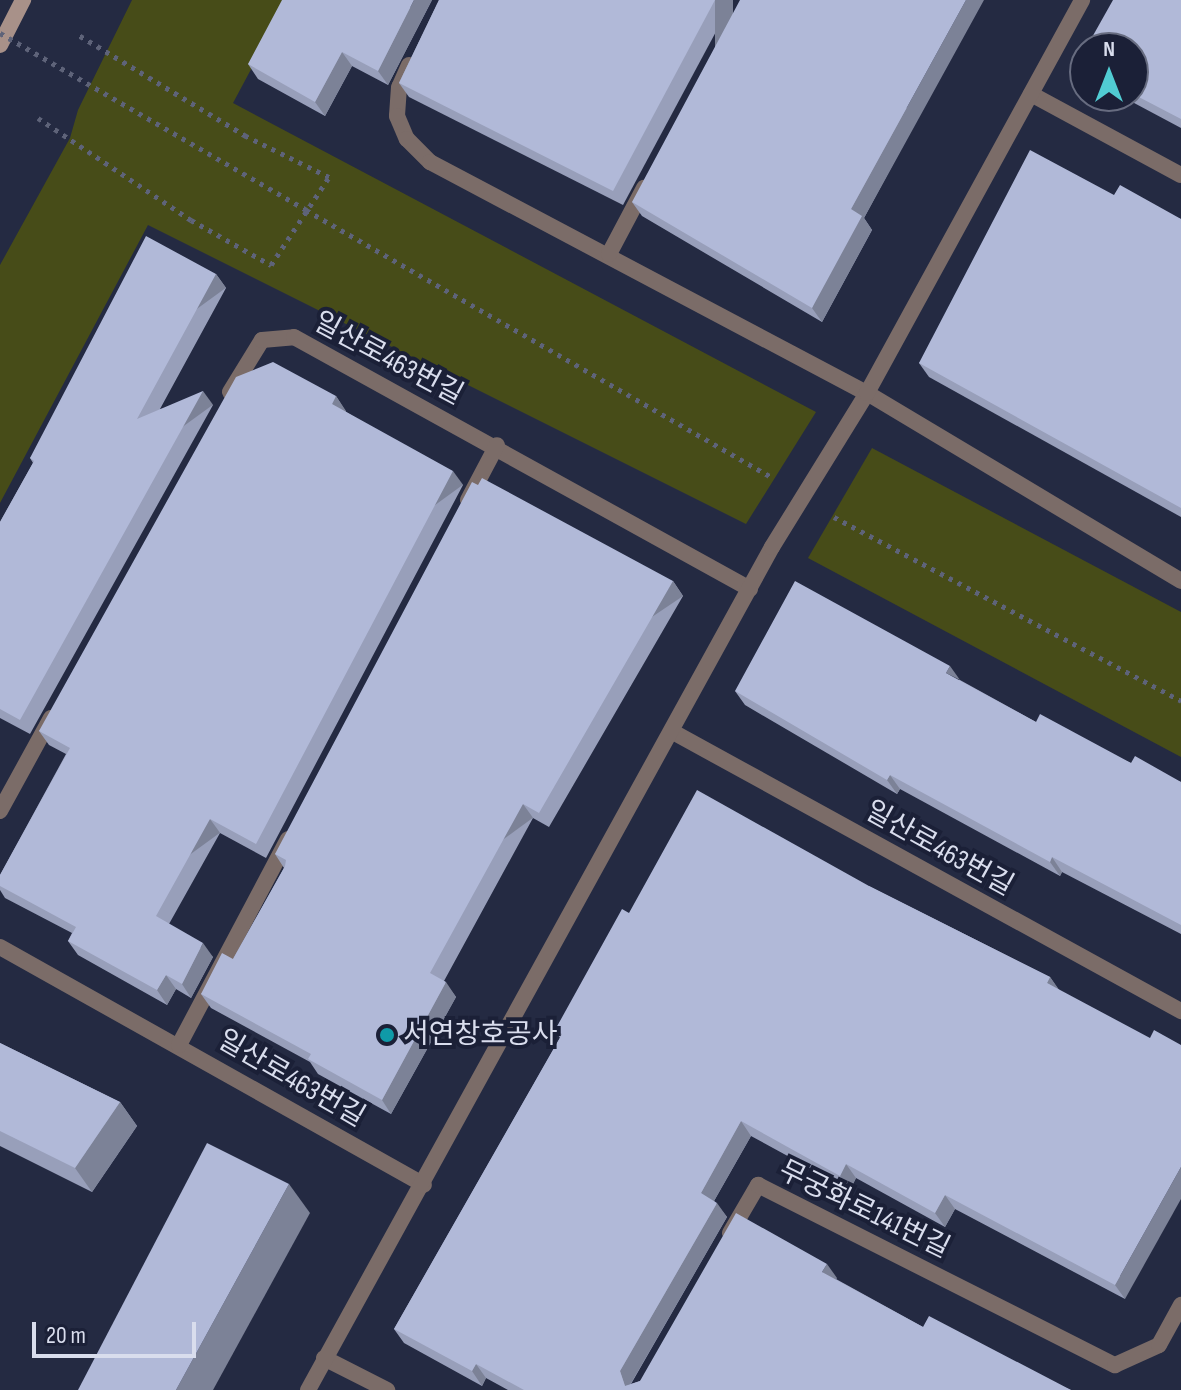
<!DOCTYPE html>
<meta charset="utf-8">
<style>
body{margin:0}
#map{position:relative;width:1181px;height:1390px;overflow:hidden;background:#242a42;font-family:"Sofia Sans Condensed","Noto Sans KR",sans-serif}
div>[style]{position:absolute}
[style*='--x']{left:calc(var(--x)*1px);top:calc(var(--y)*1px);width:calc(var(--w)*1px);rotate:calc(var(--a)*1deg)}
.green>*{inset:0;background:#474c18}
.path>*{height:5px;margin-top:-2.5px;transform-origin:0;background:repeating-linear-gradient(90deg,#5e6379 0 4px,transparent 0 10px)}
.street>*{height:16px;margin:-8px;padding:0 8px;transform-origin:8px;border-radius:8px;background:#7b6c68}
.secondary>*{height:16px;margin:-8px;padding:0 8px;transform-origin:8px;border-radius:8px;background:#a89189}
.path-bridge>*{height:5px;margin-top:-2.5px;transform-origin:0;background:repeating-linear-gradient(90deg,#5e6379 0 4px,transparent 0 10px)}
.wall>*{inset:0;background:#989fba}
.shaded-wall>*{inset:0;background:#7c8297;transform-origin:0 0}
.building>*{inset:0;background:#b1b9d8}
.dots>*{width:22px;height:22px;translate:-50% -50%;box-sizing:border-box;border:4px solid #1b2037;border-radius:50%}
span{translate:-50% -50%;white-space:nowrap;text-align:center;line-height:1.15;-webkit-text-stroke:8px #1b2037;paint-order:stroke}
.street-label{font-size:28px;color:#d9dded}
.poi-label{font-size:28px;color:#d9dded}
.left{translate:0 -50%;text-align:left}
.north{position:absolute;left:1069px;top:32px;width:80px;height:80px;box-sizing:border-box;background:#1b2037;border:2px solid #676c80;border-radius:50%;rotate:0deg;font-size:22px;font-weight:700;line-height:32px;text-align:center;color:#d9dded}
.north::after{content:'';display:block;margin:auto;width:28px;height:36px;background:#51ccd3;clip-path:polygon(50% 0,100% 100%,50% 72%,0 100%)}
.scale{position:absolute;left:32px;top:1322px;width:164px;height:36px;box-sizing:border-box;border:4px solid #d9dded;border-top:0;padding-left:10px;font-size:24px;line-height:28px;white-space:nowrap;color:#d9dded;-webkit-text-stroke:6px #1b2037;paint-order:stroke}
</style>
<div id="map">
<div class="green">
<div style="clip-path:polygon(132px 0,288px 0,233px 103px,816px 412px,746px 524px,148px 225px,0 503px,0 265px,70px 138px,78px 110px)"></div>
<div style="clip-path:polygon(872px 448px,1181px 612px,1181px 757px,808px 558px)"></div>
</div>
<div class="path">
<div style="--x:38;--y:118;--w:184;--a:33.7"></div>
<div style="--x:191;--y:220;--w:92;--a:29.4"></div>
<div style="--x:271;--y:265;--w:105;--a:-56.6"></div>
<div style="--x:329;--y:177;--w:93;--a:-153.7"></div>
<div style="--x:246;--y:136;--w:197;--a:-148.9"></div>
<div style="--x:306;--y:210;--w:538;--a:29.85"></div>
<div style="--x:834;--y:517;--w:393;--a:27.9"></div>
</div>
<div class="street">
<div style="--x:409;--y:65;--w:24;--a:114"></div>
<div style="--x:399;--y:87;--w:29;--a:94"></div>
<div style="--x:397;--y:116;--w:25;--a:67"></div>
<div style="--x:407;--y:139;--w:33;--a:45"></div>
<div style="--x:430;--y:162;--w:494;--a:27.9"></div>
<div style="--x:867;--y:393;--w:366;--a:30.9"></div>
<div style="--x:1031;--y:94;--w:170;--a:28.4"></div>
<div style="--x:609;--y:254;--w:75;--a:-62.1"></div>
<div style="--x:230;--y:392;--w:61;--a:-58.4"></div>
<div style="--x:262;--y:340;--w:32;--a:-5"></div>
<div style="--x:294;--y:337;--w:521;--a:28.93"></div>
<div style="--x:468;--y:500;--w:62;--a:-62.2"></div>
<div style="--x:673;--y:732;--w:580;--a:28.78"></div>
<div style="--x:0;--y:811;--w:106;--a:-61.3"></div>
<div style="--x:0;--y:947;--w:486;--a:29.3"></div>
<div style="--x:179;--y:1045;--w:233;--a:-62.1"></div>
<div style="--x:730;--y:1233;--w:56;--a:-59.7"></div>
<div style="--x:758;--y:1185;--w:400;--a:26.8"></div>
<div style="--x:1115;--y:1365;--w:48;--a:-24.4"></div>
<div style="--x:1159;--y:1345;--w:46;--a:-61.2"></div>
<div style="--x:324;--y:1358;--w:71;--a:26.9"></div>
<div style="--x:308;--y:1390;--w:962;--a:-61.17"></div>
<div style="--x:772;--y:547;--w:181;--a:-58.3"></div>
<div style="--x:867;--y:393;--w:448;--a:-61.3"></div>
</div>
<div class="secondary">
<div style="--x:0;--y:45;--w:51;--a:-62.9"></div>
</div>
<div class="path-bridge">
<div style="--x:0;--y:33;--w:354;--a:30"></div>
</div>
<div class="wall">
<div style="clip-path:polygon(432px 0,388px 85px,352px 66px,325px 116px,258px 79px,248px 64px)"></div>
<div style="clip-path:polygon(439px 0,733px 0,623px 205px,409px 97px,399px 83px)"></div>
<div style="clip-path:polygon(1181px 0,1181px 128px,1121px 96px,1133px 96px,1133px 48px)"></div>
<div style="clip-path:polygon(1085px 50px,1085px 75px,1077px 64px)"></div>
<div style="clip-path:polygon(927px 101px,864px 218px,872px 230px,822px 322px,642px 216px,632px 202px)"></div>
<div style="clip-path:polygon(1114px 195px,1181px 219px,1181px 517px,929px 377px,919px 363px)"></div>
<div style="clip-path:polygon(216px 274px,226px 288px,160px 409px,213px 405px,30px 734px,0 718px,0 522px,33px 463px,30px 458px)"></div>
<div style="clip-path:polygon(336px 396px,346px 412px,463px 485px,266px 858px,220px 833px,169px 924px,213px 957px,191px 998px,176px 989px,167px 1005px,78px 955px,68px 941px,72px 933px,5px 898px,0 890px,0 875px,66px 754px,49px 745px,39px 731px)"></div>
<div style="clip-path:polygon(673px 581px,683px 596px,549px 827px,533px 818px,444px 981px,456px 997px,391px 1114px,318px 1074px,310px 1062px,211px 1008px,201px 994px,233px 959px,284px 868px,275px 854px)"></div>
<div style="clip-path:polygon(960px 680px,1036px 722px,1131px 763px,1181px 782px,1181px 934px,1062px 872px,1060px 876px,900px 789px,897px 794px,745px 705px,735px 691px)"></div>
<div style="clip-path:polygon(869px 886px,1050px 977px,1058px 989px,1125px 1299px,955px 1209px,945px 1227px,856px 1178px,850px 1190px,751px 1136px,714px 1201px,727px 1217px,631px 1384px,640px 1381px,837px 1278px,836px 1279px,923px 1327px,1071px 1390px,508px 1390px,486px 1378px,482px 1386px,404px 1343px,394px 1329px,560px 1038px,555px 1030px,629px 913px)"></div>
<div style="clip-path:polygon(0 1043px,120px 1102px,137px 1126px,92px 1192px,0 1146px)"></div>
</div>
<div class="shaded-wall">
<div style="clip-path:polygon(414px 0,432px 0,388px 85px,378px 71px)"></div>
<div style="left:715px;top:0;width:18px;height:217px"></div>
<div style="clip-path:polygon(966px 0,984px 0,864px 218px,872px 230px,822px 322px,812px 308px,851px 209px)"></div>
<div style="clip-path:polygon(342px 52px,352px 66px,325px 116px,315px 102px)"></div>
<div style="left:216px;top:274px;width:17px;height:165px;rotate:54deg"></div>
<div style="left:203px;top:391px;width:17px;height:376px;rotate:54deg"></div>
<div style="clip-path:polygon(336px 396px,346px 411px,342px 418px,332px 404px)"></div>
<div style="left:453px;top:471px;width:17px;height:422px;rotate:54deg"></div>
<div style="left:673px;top:581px;width:18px;height:268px;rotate:56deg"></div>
<div style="clip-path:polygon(950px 666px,960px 680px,946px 673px)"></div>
<div style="clip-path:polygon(890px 775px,900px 789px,897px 794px,887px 780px)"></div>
<div style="left:523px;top:804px;width:17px;height:193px;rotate:54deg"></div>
<div style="left:210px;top:819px;width:17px;height:111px;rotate:54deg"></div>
<div style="clip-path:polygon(1052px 857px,1062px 872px,1060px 876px,1050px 862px)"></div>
<div style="clip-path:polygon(203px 943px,213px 957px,191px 998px,182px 984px)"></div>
<div style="clip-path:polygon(166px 975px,176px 989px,167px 1005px,157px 990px)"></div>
<div style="clip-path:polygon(1050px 977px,1060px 991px,1047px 983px)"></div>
<div style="clip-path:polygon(446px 982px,456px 997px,391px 1114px,382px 1100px)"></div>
<div style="clip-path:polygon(120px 1102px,137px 1126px,92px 1192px,75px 1168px)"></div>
<div style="clip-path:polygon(741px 1121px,751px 1136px,710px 1208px,701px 1193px)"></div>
<div style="clip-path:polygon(846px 1164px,856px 1178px,850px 1190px,840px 1176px)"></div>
<div style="clip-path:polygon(1181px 1167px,1181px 1199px,1125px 1299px,1115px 1285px)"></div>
<div style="clip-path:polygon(289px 1184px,310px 1213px,213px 1390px,176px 1390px)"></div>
<div style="clip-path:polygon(945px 1195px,955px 1209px,945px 1227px,935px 1213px)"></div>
<div style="clip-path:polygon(717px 1203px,727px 1217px,630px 1385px,625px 1386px,620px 1371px)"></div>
<div style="clip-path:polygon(827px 1264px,837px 1278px,832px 1286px,822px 1272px)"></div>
<div style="clip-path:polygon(476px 1364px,486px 1378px,482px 1386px,472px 1371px)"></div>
</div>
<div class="building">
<div style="clip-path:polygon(282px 0,414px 0,378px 71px,342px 52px,315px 102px,248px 64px)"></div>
<div style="clip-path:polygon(439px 0,715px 0,613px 191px,399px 83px)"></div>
<div style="clip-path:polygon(740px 0,966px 0,851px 209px,862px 216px,812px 308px,632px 202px)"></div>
<div style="clip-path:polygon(1113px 0,1181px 0,1181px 119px,1133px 94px,1133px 48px,1086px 48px)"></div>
<div style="clip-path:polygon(1085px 50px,1085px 68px,1077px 64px)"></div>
<div style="clip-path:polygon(1030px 150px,1114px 195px,1120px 185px,1181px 219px,1181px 508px,919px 363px)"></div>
<div style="clip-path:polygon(146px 236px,216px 274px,137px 419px,203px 391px,20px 720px,0 709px,0 522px,34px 461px,30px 458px)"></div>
<div style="clip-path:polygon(273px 362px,336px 396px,332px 404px,453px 471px,256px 844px,210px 819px,156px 916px,203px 943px,182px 984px,166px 975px,157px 990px,68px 941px,76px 927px,0 886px,0 875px,70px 748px,39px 731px,236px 377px)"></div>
<div style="clip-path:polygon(482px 478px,673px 581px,539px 813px,523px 804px,430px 973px,446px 982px,382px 1100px,308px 1059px,311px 1054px,201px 994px,222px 953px,233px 959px,285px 866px,286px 860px,275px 854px,472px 482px,478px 485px)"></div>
<div style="clip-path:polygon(795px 581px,950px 666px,946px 673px,1036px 722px,1040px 714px,1131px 763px,1135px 756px,1181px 782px,1181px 925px,1052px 857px,1050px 862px,890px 775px,887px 780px,735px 691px)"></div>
<div style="clip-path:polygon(697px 790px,869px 886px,1050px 977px,1047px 983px,1150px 1038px,1154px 1030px,1181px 1045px,1181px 1167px,1115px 1285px,945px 1195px,935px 1213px,846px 1164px,840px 1176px,741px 1121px,701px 1193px,717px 1203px,620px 1371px,625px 1386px,640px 1381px,736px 1213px,827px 1264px,822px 1272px,923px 1327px,929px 1316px,1071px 1390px,524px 1390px,476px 1364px,472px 1371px,394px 1329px,562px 1034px,555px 1030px,622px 909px,629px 913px)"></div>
<div style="clip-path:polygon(0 1043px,120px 1102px,75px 1168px,0 1131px)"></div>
<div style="clip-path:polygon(207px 1143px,289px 1184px,176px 1390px,78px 1390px)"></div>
</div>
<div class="dots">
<div style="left:387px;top:1035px;background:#0f9aa8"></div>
</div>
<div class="street-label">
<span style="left:388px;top:359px;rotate:28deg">일산로463번길</span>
<span style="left:939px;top:849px;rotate:29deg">일산로463번길</span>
<span style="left:291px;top:1079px;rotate:30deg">일산로463번길</span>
<span style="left:864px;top:1210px;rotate:26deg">무궁화로141번길</span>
</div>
<div class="poi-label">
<span class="left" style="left:403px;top:1035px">서연창호공사</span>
</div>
<div class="north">N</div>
<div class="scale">20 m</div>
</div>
